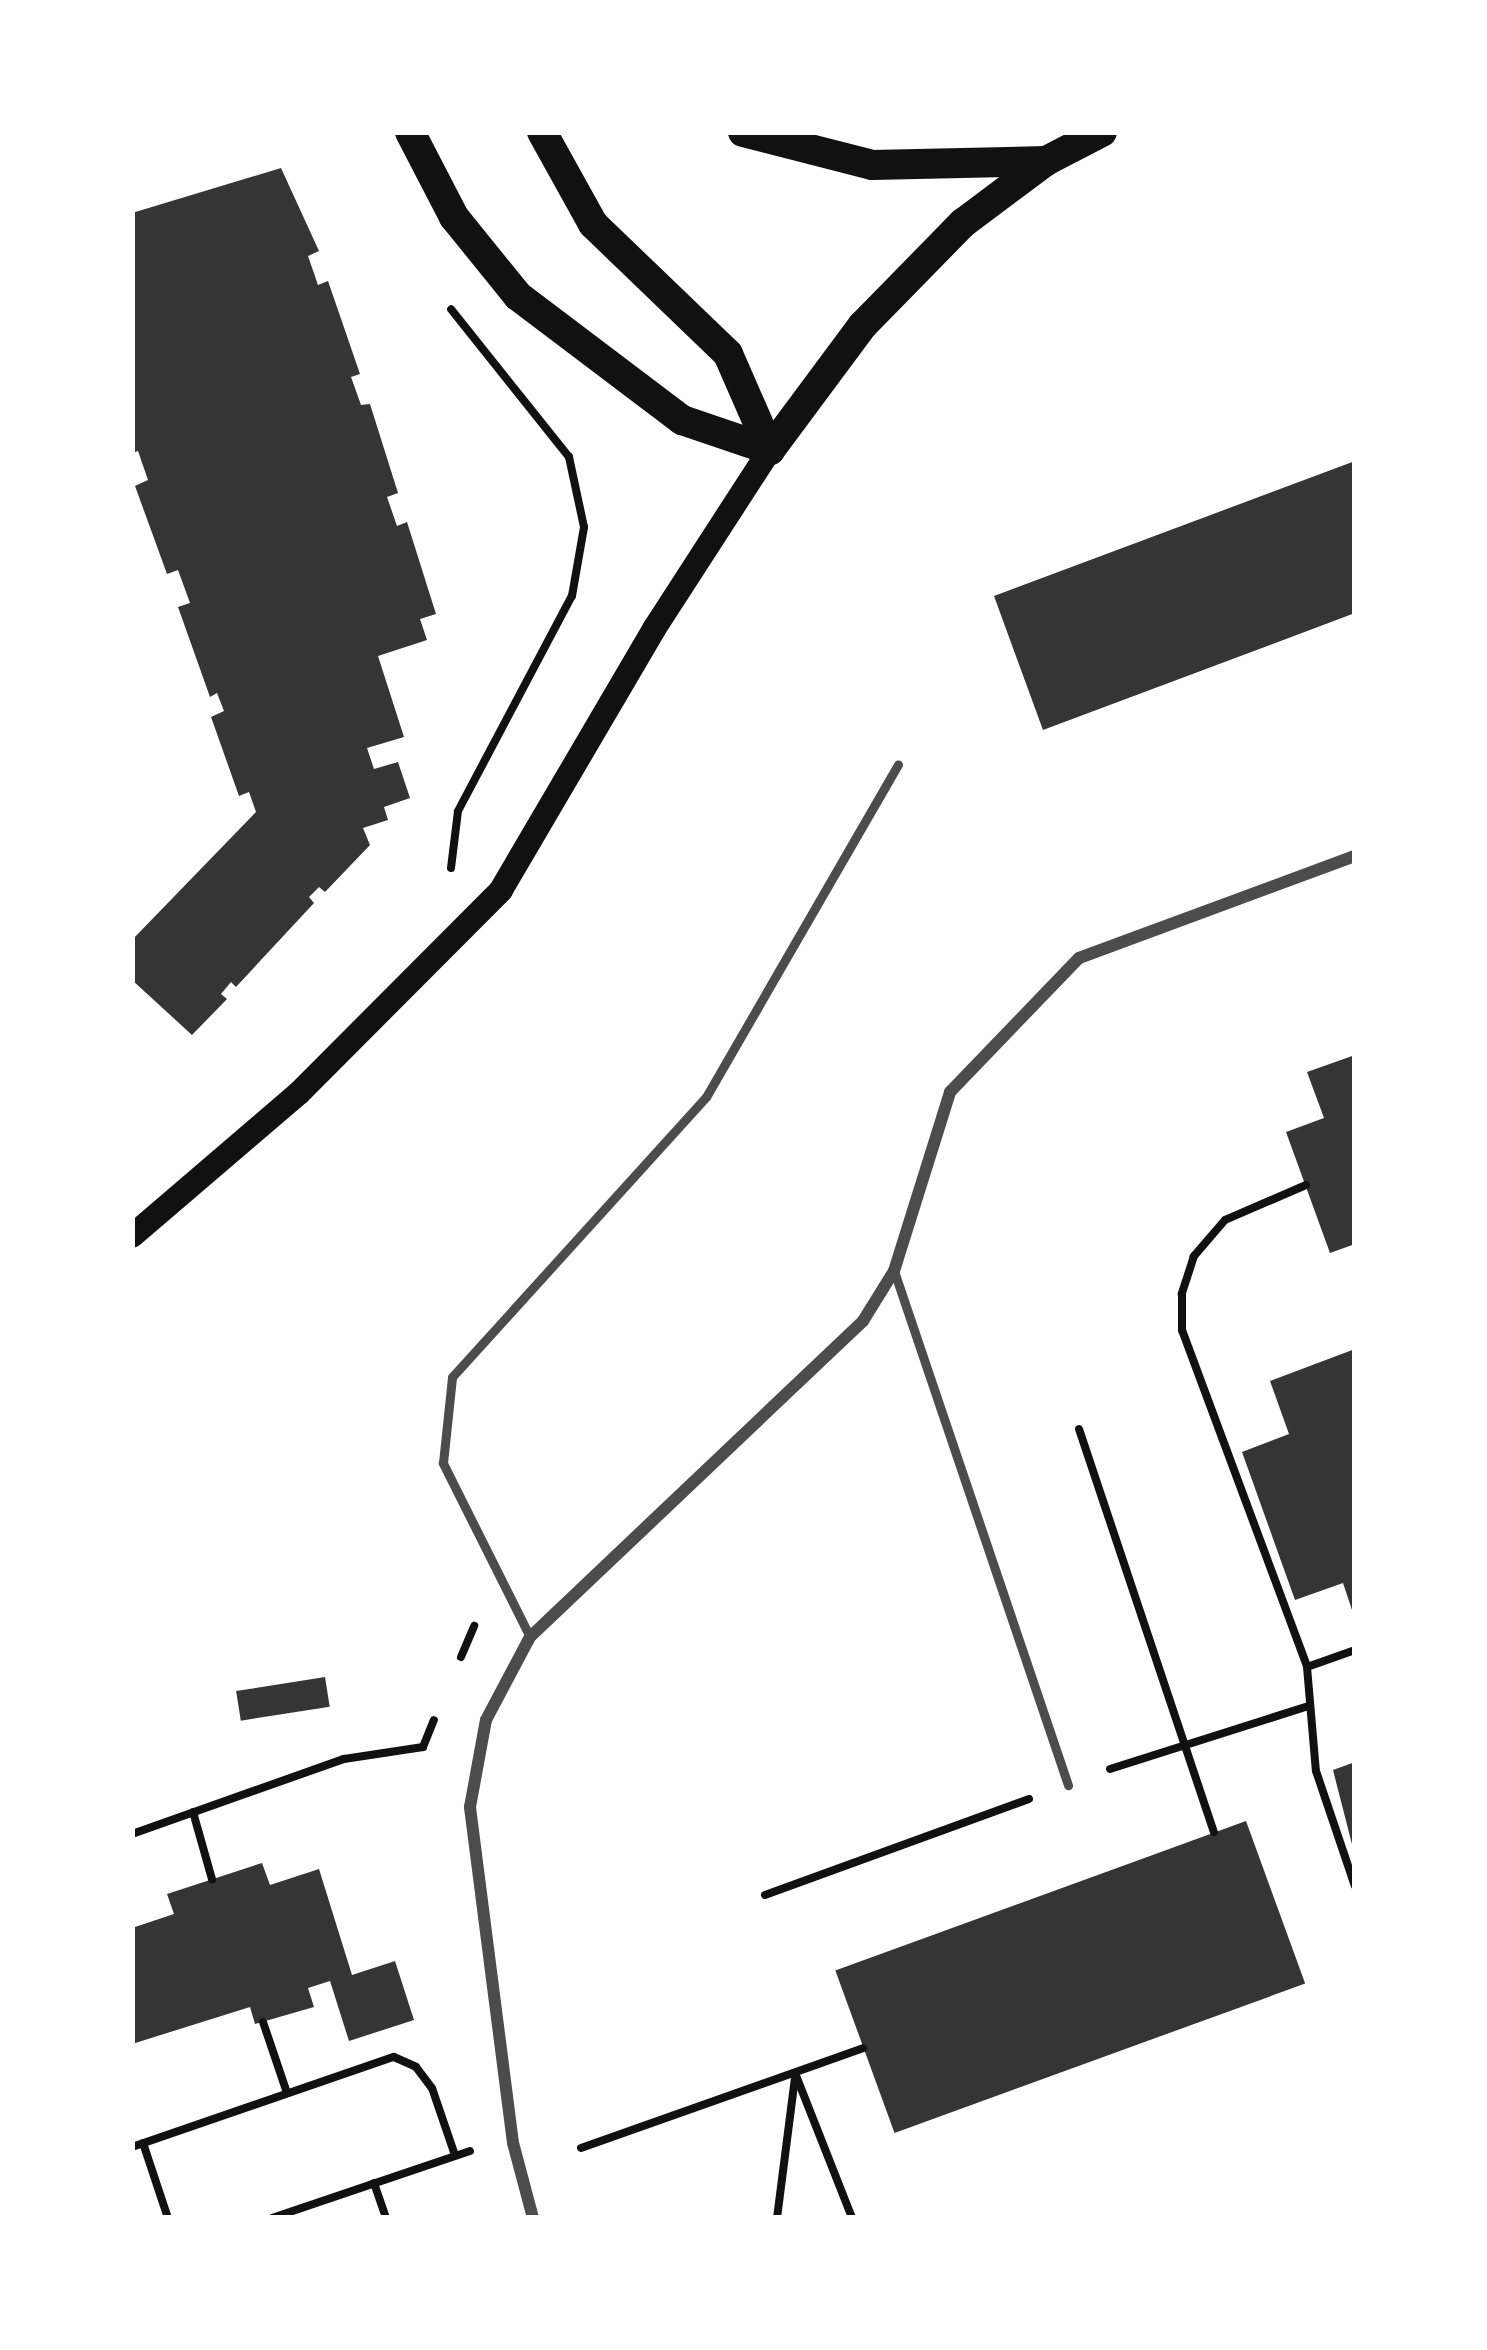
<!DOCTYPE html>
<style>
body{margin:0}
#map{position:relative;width:1487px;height:2350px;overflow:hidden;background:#fff;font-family:Manrope,sans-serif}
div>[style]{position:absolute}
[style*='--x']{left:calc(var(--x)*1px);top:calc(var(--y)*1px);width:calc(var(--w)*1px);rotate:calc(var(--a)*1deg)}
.building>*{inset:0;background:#353535;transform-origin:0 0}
.path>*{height:8px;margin:-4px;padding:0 4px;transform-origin:4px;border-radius:4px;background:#111}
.service>*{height:9px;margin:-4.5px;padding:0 4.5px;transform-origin:4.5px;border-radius:4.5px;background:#4c4c4c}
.minor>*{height:12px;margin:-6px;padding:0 6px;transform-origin:6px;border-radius:6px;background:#4c4c4c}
.secondary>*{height:24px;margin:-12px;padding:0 12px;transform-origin:12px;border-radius:12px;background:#111}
.primary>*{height:30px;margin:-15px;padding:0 15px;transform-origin:15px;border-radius:15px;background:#111}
span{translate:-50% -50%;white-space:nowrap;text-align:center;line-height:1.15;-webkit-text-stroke:9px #fff;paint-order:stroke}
.frame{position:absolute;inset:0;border:135px solid #fff;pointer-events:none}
</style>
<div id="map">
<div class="building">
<div style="clip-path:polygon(281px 168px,319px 251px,308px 256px,318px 285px,328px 281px,360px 374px,351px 377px,361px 405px,370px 404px,398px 493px,387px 497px,397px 526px,407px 522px,436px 614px,420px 619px,427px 640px,378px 656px,404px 737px,367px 748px,374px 769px,398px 762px,410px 798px,384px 807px,388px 820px,363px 828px,370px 845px,325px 892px,319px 887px,309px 897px,314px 903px,236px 987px,231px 982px,221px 994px,227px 999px,192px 1035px,132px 980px,132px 940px,256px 812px,249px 792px,239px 796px,211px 717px,224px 711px,217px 693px,210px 697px,178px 607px,190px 603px,178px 570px,167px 574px,135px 486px,148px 480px,138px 451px,132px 453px,132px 213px)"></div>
<div style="clip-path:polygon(1355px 461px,1355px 613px,1043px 730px,994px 596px)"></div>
<div style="clip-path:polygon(1355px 1055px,1355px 1244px,1330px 1253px,1286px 1132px,1324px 1118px,1307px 1072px)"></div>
<div style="clip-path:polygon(1355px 1349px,1355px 1615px,1354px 1616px,1343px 1583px,1295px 1600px,1242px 1452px,1289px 1434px,1270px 1381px)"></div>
<div style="left:325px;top:1677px;width:30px;height:90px;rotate:81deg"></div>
<div style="clip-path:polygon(1355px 1762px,1355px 1856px,1333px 1770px)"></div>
<div style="left:1246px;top:1821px;width:173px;height:437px;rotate:70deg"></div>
<div style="clip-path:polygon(262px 1863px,270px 1885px,319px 1869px,352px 1975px,395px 1961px,414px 2020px,349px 2041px,330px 1981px,308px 1988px,314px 2007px,255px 2024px,250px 2007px,132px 2044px,132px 1928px,174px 1914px,167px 1894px)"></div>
</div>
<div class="path">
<div style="--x:451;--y:868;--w:57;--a:-83"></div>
<div style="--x:458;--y:811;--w:243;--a:-62.1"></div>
<div style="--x:572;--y:596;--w:70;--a:-80.1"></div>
<div style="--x:584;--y:527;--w:72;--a:-102.1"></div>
<div style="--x:569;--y:457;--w:189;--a:-128.6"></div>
<div style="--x:1306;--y:1185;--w:88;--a:156.6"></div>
<div style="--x:1225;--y:1220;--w:48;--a:130.7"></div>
<div style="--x:1194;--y:1256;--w:40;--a:108"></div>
<div style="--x:1182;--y:1294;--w:36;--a:90"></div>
<div style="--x:1182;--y:1330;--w:359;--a:69.6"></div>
<div style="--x:1307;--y:1667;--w:104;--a:85.1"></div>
<div style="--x:1316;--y:1771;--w:121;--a:71.3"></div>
<div style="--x:1079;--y:1429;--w:425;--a:71.5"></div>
<div style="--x:461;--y:1657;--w:34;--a:-67"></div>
<div style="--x:1307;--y:1667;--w:51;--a:-19.5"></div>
<div style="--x:1110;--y:1769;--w:209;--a:-17.6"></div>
<div style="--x:193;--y:1812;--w:70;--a:74.2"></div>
<div style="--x:132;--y:1834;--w:225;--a:-19.5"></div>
<div style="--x:344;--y:1759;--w:80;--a:-8.6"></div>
<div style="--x:423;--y:1747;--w:29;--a:-68"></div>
<div style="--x:765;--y:1895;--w:281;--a:-20"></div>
<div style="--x:263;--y:2022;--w:75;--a:71.3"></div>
<div style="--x:795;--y:2073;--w:156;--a:68.5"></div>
<div style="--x:143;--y:2143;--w:79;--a:71.6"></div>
<div style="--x:132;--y:2147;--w:277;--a:-19"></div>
<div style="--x:394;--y:2057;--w:24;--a:24"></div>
<div style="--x:416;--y:2067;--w:26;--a:53"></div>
<div style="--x:432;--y:2088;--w:71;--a:71.1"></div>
<div style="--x:581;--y:2148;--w:299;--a:-19.5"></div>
<div style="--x:374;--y:2183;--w:37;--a:71"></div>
<div style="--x:272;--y:2218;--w:209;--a:-18.7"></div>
<div style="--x:777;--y:2218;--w:142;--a:-82.7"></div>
</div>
<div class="service">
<div style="--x:894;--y:1271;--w:543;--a:71.3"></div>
<div style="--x:530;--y:1637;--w:195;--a:-116.6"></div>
<div style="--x:443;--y:1463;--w:86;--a:-84"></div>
<div style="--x:452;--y:1377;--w:378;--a:-47.8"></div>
<div style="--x:706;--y:1097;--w:384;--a:-60"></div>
</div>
<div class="minor">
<div style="--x:533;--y:2218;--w:78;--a:-104.9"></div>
<div style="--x:513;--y:2143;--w:339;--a:-97.3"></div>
<div style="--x:470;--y:1807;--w:88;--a:-79.6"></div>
<div style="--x:486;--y:1720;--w:94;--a:-62.1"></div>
<div style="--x:530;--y:1637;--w:459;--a:-43.5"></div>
<div style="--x:863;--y:1321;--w:59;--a:-58.2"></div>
<div style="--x:894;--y:1271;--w:188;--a:-72.6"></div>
<div style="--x:950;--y:1092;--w:186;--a:-46.1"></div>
<div style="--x:1079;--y:958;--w:294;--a:-20.3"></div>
</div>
<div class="secondary">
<div style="--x:132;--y:1236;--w:220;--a:-40.6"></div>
<div style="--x:299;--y:1093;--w:286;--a:-45.1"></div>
<div style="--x:501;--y:890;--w:303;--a:-59.6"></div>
<div style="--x:654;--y:629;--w:213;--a:-57.1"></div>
</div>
<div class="primary">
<div style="--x:410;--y:132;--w:96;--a:62.6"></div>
<div style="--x:454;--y:217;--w:102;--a:51"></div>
<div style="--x:518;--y:296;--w:206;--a:37.1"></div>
<div style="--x:682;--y:420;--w:93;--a:18.8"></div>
<div style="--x:542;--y:132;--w:105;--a:61"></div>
<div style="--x:593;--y:224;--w:187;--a:43.9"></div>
<div style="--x:728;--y:354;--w:105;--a:66.4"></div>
<div style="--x:743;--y:132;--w:133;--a:14.3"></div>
<div style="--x:872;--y:165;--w:174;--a:-1.3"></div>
<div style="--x:770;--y:450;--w:156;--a:-53.4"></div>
<div style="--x:863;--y:325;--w:143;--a:-45.6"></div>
<div style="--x:963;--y:223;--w:104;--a:-36.8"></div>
<div style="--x:1046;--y:161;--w:63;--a:-27.4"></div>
</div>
<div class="frame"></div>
</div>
